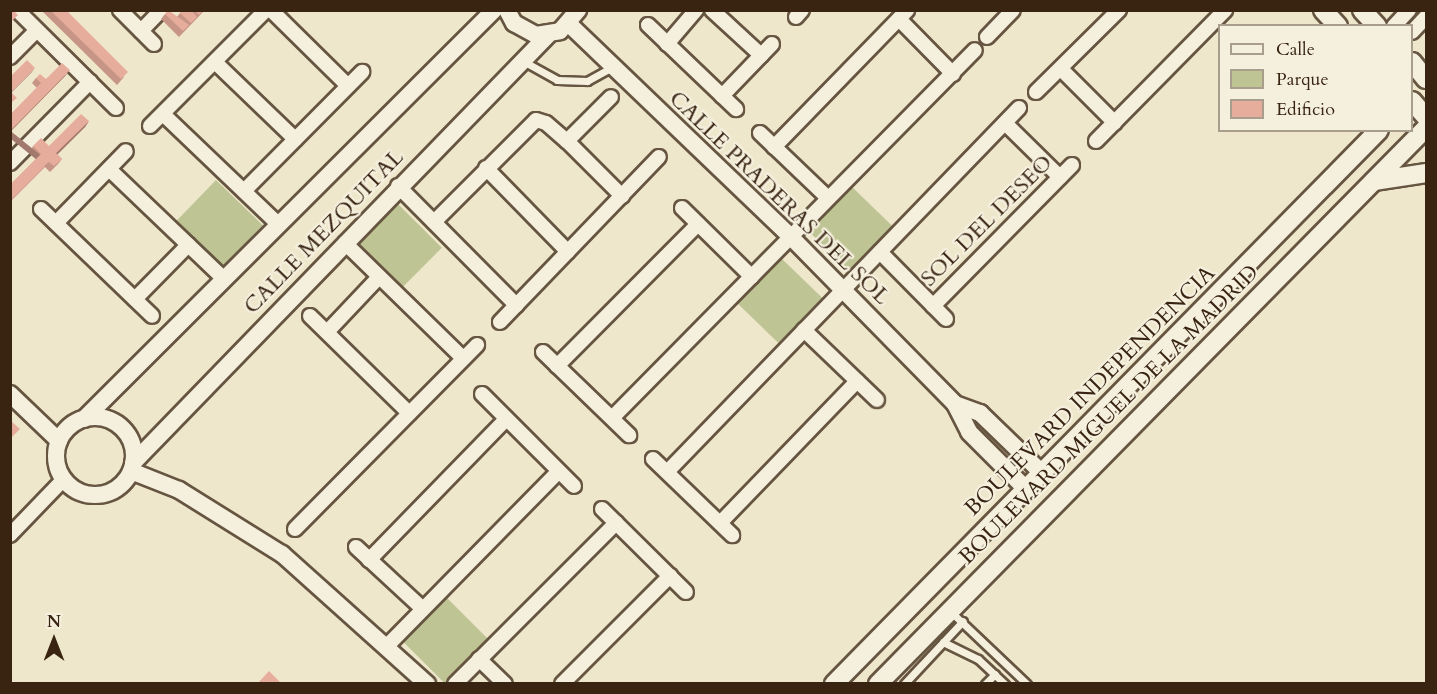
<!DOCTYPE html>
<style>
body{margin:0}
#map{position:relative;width:1437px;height:694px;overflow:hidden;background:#efe7cc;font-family:Cardo,serif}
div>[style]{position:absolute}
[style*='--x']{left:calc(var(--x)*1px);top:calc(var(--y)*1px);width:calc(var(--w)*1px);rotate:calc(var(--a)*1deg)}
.green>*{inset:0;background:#bec494;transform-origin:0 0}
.roads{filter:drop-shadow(2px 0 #665540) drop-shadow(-2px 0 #665540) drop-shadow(0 2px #665540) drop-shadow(0 -2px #665540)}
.service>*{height:7px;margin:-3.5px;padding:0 3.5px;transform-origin:3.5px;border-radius:3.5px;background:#f5efde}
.minor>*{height:14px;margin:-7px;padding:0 7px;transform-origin:7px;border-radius:7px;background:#f5efde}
.tertiary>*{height:16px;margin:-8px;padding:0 8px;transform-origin:8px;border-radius:8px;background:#f5efde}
.tertiary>.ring{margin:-8px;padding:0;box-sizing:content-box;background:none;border:16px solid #f5efde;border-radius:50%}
.secondary>*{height:18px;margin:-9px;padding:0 9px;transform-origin:9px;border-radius:9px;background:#f5efde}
.wall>*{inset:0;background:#c79586}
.shaded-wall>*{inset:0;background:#a2796d;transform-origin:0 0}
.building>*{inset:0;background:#e7ad9c}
span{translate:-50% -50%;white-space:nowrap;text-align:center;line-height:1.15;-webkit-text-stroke:4.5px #f5efde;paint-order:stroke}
.street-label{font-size:22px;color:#382411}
.frame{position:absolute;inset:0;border:12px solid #382411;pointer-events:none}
.legend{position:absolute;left:1218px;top:24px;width:195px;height:108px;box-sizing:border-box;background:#f5efde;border:2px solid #a99e8c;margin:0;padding:8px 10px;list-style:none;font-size:18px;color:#382411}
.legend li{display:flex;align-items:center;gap:12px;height:30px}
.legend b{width:30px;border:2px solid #a99e8c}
.north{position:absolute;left:24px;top:610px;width:60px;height:60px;-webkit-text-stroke:4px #f5efde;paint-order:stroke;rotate:0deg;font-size:16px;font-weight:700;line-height:24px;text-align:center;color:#382411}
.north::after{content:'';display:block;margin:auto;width:21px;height:27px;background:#382411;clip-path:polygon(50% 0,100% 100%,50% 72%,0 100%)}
</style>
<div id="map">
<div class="green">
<div style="left:216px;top:180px;width:65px;height:57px;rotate:44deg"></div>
<div style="left:851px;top:186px;width:60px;height:62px;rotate:44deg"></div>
<div style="left:398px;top:204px;width:62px;height:57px;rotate:45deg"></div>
<div style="left:779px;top:256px;width:60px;height:63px;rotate:44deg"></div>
<div style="left:445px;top:596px;width:64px;height:62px;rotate:45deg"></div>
</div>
<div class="roads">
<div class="service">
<div style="--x:523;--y:61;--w:39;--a:29"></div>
<div style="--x:557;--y:80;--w:30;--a:2"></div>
<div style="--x:587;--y:81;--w:29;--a:-29"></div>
<div style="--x:950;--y:611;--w:106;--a:43.5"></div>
<div style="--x:943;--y:642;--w:39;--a:26"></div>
<div style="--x:978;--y:659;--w:37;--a:43"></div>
<div style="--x:904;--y:684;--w:86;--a:-46.9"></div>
<div style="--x:985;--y:684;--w:14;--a:-45"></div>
</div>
<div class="minor">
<div style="--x:120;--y:10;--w:48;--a:45"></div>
<div style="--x:271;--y:10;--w:108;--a:44.6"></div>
<div style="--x:712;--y:10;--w:67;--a:42.6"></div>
<div style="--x:20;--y:13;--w:135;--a:44.7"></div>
<div style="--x:796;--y:17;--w:9;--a:-49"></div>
<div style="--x:899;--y:19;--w:77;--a:45.5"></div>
<div style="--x:648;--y:25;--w:122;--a:43.7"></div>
<div style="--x:1394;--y:26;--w:22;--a:-47"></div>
<div style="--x:141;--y:31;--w:29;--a:-46"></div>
<div style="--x:1412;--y:32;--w:21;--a:-47"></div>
<div style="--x:987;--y:37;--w:37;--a:-46"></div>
<div style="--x:667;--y:44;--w:45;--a:-49.5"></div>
<div style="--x:10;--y:57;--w:38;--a:-45"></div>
<div style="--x:216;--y:63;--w:110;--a:43.9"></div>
<div style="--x:1061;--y:69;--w:76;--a:45"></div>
<div style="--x:1036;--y:92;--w:117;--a:-44.7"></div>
<div style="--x:722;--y:96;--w:72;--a:-46.1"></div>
<div style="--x:163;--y:114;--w:159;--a:43.7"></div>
<div style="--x:1005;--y:123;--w:77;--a:44.5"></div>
<div style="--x:150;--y:126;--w:164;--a:-45"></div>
<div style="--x:760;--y:133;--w:94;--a:43.7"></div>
<div style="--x:567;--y:141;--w:62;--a:-45"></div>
<div style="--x:1096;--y:141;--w:184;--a:-45.4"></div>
<div style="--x:774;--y:147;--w:191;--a:-45.8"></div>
<div style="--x:10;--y:163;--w:114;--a:-45.4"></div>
<div style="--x:486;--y:168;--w:117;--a:45.7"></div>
<div style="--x:109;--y:169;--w:159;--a:43.7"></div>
<div style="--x:398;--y:186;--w:168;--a:45.2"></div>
<div style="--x:244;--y:191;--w:168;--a:-45.2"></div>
<div style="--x:682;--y:208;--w:98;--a:44.6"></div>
<div style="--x:41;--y:209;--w:154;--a:43.9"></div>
<div style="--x:434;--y:222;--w:144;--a:-45"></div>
<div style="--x:536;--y:120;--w:10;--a:17"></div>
<div style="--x:546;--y:123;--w:28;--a:41"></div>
<div style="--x:567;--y:141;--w:78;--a:45"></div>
<div style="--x:56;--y:223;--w:100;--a:-45.8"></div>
<div style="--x:345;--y:243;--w:165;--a:44.3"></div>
<div style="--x:880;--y:252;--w:94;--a:45.4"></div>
<div style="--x:135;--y:299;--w:76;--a:-45.5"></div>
<div style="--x:933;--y:306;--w:198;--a:-45.4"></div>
<div style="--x:310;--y:316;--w:139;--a:44.4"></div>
<div style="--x:500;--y:322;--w:229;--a:-46.1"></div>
<div style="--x:804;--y:330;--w:101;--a:43.8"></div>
<div style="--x:327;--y:332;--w:76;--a:-46.6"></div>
<div style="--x:543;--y:352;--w:120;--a:44"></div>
<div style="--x:557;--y:366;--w:200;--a:-45.2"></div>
<div style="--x:482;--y:394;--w:130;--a:45"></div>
<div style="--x:613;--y:417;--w:515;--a:-45.39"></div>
<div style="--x:653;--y:459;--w:110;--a:43.9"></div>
<div style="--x:668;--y:471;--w:505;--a:-45.96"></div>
<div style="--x:602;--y:509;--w:118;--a:44.7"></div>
<div style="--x:721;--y:522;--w:196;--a:-46"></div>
<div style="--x:295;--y:529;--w:259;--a:-45.3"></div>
<div style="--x:10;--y:535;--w:76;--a:-46.1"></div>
<div style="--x:356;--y:547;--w:91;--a:42.8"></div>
<div style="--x:369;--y:560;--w:197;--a:-45.8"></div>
<div style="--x:387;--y:646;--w:245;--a:-45.5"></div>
<div style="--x:479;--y:659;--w:36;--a:44"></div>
<div style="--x:455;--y:684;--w:228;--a:-45"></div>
<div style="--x:562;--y:684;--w:153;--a:-45"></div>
</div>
<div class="tertiary">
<div style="--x:507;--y:10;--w:15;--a:62"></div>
<div style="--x:514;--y:23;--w:25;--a:29"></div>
<div style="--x:536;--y:35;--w:24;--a:-9"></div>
<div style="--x:560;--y:31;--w:28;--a:-49"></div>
<div style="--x:569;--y:24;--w:308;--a:43.8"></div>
<div style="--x:791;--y:237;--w:234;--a:45.5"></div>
<div style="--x:955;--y:404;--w:31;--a:63"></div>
<div style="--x:969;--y:432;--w:82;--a:45"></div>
<div style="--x:10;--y:394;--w:68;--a:43.8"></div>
<div style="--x:955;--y:404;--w:27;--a:20"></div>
<div style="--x:980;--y:413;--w:86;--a:44.1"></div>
<div class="ring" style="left:56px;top:417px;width:62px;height:62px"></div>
<div style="--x:84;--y:419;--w:579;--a:-44.93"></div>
<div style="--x:133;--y:463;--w:596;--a:-45.88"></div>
<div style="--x:131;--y:471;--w:52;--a:21.6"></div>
<div style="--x:179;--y:490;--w:121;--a:31.9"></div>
<div style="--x:282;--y:554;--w:195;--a:41.9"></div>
</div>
<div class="secondary">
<div style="--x:1323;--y:10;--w:22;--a:47"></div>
<div style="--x:1362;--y:10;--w:22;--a:47"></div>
<div style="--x:1412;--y:62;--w:22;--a:51"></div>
<div style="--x:1412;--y:101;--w:21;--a:49"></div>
<div style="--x:1374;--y:181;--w:53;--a:-8.7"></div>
<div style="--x:834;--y:684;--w:777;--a:-45.47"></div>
<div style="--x:878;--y:684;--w:781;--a:-45.42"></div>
</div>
</div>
<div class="wall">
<div style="clip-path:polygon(41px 10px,66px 10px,124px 77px,117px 85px)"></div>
<div style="clip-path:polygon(184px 10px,205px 10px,179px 37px,161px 19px,165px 14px,177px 17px,180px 13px)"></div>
<div style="clip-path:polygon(66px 75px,10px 132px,10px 115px,37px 88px,32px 83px,36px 78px,46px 79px)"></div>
<div style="clip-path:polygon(89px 121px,85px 127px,57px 154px,62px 159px,58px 164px,50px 172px,45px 167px,10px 202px,10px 185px,37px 158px,30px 152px,33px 146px,49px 146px)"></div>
</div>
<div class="shaded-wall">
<div style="clip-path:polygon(35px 68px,31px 73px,10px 94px,10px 93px)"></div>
<div style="clip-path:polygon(70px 70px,66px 75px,10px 132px,10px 131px)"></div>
<div style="clip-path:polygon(89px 121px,85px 127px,53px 159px,56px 153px)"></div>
<div style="left:49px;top:162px;width:6px;height:55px;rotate:129deg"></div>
</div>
<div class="building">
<div style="clip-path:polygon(10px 10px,13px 10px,18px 15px,11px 22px)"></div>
<div style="clip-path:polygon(50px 10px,66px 10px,128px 72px,121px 79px)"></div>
<div style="clip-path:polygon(168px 10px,189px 25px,183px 31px,165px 14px)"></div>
<div style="clip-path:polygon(184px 10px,191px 10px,197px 17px,191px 23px,180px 13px)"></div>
<div style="clip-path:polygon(194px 10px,204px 10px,199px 15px)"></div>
<div style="clip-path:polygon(27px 60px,35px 68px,11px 92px,17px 98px,12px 102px,10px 101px,10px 77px)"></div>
<div style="clip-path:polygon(62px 63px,70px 70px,10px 131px,10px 115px,41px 83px,36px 78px,40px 74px,46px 79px)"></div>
<div style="clip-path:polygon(81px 114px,89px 121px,56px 153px,62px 159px,54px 166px,49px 162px,10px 201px,10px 185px,41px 154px,33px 146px,41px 138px,49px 146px)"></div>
<div style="clip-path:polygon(10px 420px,20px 429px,12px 437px,10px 435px)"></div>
<div style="clip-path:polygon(269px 671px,282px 684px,257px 684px)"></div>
</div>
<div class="street-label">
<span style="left:779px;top:198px;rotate:44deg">CALLE PRADERAS DEL SOL</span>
<span style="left:987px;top:221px;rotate:-45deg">SOL DEL DESEO</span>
<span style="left:324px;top:232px;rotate:-46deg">CALLE MEZQUITAL</span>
<span style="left:1090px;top:391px;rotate:-45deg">BOULEVARD INDEPENDENCIA</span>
<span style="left:1109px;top:415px;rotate:-45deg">BOULEVARD MIGUEL DE LA MADRID</span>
</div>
<div class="frame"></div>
<ul class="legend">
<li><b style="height:8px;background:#f5efde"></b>Calle</li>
<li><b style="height:16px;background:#bec494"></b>Parque</li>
<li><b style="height:16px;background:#e7ad9c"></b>Edificio</li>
</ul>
<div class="north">N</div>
</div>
